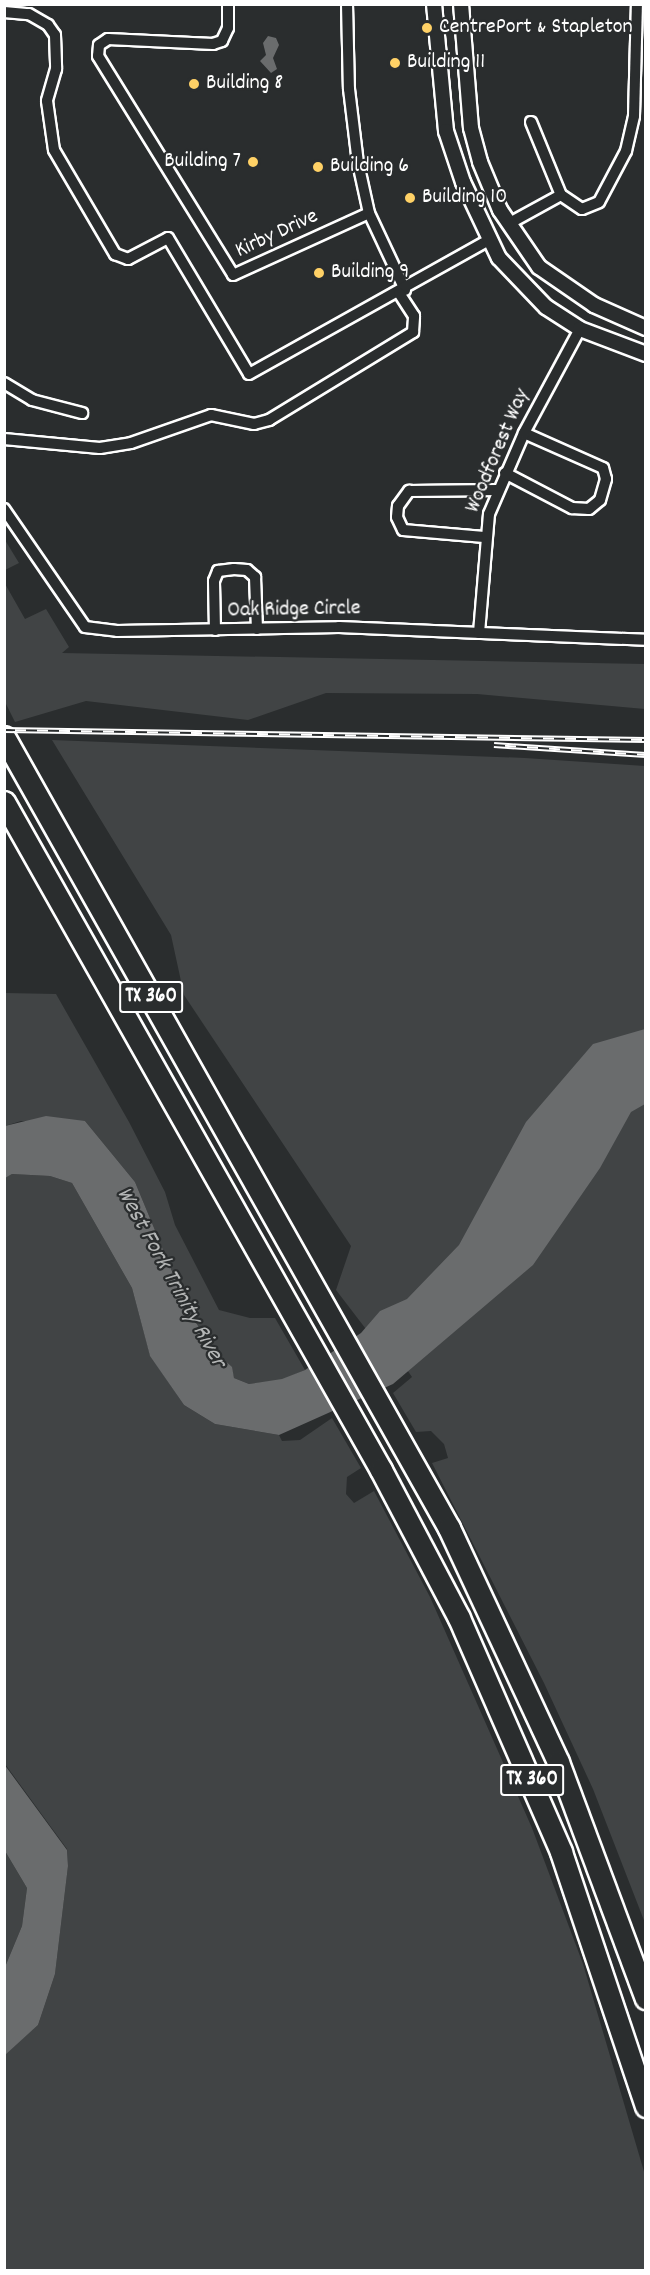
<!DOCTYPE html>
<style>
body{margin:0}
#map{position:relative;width:650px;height:2275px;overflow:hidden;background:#2a2d2e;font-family:Dekko,sans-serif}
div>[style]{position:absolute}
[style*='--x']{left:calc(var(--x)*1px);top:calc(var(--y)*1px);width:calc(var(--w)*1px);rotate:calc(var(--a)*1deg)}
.green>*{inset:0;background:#414445}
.water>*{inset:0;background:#6a6c6d}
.roads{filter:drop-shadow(2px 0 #fff) drop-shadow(-2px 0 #fff) drop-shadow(0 2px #fff) drop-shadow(0 -2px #fff)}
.minor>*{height:10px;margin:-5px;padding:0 5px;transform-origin:5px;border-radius:5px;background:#2a2d2e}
.tertiary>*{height:14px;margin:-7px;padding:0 7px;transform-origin:7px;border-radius:7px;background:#2a2d2e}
.motorway>*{height:21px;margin:-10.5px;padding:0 10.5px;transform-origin:10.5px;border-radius:10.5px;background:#2a2d2e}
.rail>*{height:6px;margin-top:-3px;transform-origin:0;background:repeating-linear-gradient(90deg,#2a2d2e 0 11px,#fff 0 22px);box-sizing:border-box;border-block:2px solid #fff}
.dots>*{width:16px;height:16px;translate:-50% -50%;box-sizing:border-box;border:3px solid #2a2d2e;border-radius:50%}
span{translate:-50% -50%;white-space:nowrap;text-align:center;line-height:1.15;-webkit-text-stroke:4.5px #2a2d2e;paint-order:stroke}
.shield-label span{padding:2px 4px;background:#2a2d2e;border:2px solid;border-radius:4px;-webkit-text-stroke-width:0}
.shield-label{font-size:21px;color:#fff;font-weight:700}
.poi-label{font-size:22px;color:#fff}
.left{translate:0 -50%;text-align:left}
.right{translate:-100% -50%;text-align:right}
.street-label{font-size:22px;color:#fff}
.water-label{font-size:24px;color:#b4b6b6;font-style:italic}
.frame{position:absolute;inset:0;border:6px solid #fff;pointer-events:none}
</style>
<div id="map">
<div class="green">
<div style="clip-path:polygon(5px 540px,19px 563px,5px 570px,4px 570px)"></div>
<div style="clip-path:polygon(4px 582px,25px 619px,46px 609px,69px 647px,62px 653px,645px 664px,645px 709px,477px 694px,326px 693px,248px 720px,86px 701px,15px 722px,5px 702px)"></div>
<div style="clip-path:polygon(52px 740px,525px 758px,645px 766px,645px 1923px,593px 1789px,544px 1683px,432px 1463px,448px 1458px,444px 1444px,431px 1431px,416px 1432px,393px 1393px,412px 1377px,403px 1364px,385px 1354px,336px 1290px,351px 1246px,184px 995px,171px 935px)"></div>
<div style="clip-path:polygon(5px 993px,56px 994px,129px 1122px,165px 1192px,175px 1225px,219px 1310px,250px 1318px,275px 1318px,305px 1370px,282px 1380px,249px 1384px,234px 1378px,231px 1367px,214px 1351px,188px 1310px,135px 1182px,85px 1121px,21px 1121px,5px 1126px)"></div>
<div style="clip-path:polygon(12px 1174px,50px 1176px,72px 1183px,132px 1288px,150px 1355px,184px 1405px,215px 1424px,279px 1435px,282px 1441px,300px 1440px,332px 1418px,361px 1468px,347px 1477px,346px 1494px,354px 1503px,374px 1491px,430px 1597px,532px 1828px,583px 1964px,645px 2175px,645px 2270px,5px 2270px,4px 2055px,38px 2025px,55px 1974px,68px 1866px,67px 1849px,5px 1764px,4px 1178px)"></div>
<div style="clip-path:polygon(5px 1851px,27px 1888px,22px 1926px,5px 1967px)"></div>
</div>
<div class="water">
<div style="clip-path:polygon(268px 36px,276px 38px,279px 45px,273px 58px,277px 69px,271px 73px,260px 61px,266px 55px,263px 43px)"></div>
<div style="clip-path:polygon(645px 1029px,645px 1104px,631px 1112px,600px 1168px,533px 1265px,393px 1384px,279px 1435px,215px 1424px,184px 1405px,150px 1356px,132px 1288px,72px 1183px,50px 1176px,12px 1174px,5px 1178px,5px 1126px,46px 1116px,85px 1121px,135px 1182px,188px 1310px,214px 1351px,232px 1367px,234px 1378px,249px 1384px,282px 1379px,305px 1370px,361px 1333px,380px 1311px,407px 1299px,459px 1245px,526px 1122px,593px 1044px)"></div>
<div style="clip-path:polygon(4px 1764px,67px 1850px,68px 1866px,55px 1974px,38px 2025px,5px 2055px,5px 1967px,22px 1926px,27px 1888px,5px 1851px)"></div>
</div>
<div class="roads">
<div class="minor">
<div style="--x:228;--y:4;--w:24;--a:90"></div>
<div style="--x:228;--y:28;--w:14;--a:115"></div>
<div style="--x:222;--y:41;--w:9;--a:162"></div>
<div style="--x:213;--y:44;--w:105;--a:-177.3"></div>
<div style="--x:108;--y:39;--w:11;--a:146"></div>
<div style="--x:99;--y:45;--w:11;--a:95"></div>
<div style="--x:98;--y:56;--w:257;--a:58.3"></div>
<div style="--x:233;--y:275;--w:149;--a:-24.5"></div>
<div style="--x:369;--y:213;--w:85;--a:64.9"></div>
<div style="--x:347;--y:4;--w:85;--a:88.7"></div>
<div style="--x:349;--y:89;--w:75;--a:83.1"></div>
<div style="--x:358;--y:163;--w:51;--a:77.6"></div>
<div style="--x:4;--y:12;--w:25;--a:5"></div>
<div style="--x:29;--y:14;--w:22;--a:30"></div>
<div style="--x:48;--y:25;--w:12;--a:55"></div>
<div style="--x:55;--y:35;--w:34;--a:88"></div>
<div style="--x:56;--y:69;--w:33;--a:106"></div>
<div style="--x:47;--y:101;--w:49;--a:81.9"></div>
<div style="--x:54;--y:150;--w:121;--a:59.6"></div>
<div style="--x:115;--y:254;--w:14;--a:21"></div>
<div style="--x:128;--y:259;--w:45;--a:-27.7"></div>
<div style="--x:168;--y:238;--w:158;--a:59.2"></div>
<div style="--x:249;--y:374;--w:275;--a:-29.2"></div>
<div style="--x:531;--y:122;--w:79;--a:67.7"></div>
<div style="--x:561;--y:195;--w:25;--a:34"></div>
<div style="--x:582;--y:209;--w:18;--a:-22"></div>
<div style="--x:599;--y:202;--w:58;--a:-62.1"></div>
<div style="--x:626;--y:151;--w:36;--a:-77"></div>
<div style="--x:634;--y:116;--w:112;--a:-88.5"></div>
<div style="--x:508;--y:224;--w:60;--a:-28.7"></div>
<div style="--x:4;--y:383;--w:33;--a:31"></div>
<div style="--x:32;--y:400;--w:52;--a:14.6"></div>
<div style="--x:4;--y:439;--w:96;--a:5.4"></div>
<div style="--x:100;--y:448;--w:31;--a:-9"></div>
<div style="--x:131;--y:443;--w:85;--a:-19.3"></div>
<div style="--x:211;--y:415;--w:44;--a:11.8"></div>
<div style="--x:254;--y:424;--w:16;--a:-15"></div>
<div style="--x:269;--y:420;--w:169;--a:-31.4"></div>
<div style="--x:413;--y:332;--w:16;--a:-86"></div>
<div style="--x:414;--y:316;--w:27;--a:-123"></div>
<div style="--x:505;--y:473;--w:76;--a:27.6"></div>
<div style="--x:572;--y:508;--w:17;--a:3"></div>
<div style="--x:589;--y:509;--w:14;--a:-39"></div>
<div style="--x:600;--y:500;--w:22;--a:-74"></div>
<div style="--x:606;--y:479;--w:11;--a:-105"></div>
<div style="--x:603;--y:468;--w:86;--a:-156.1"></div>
<div style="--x:4;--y:509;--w:143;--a:55.5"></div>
<div style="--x:85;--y:627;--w:32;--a:7"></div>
<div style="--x:117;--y:631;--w:222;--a:-1"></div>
<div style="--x:339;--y:627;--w:307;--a:2.4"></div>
<div style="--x:484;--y:537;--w:81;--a:-175.1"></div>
<div style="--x:403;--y:530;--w:14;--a:-115"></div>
<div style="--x:397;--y:517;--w:11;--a:-85"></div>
<div style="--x:398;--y:506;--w:19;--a:-54"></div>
<div style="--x:409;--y:491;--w:89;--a:-0.6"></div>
<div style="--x:215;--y:630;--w:49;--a:-91.2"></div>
<div style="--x:214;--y:581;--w:11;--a:-68"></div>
<div style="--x:218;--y:571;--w:16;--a:-7"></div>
<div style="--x:234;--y:569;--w:13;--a:4"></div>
<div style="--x:247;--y:570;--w:11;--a:41"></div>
<div style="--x:255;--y:577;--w:52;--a:87.8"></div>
<div style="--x:479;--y:633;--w:119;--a:-85.2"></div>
<div style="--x:489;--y:514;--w:88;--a:-66.6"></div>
<div style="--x:524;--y:433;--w:118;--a:-61.7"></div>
</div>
<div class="tertiary">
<div style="--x:434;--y:4;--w:128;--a:84.6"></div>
<div style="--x:446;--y:131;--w:54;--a:71.6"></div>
<div style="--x:463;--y:182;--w:84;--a:64.7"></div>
<div style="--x:499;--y:258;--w:68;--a:46.2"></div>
<div style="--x:546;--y:307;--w:40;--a:32.9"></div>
<div style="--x:580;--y:329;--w:71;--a:20.7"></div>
<div style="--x:461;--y:4;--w:124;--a:85.4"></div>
<div style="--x:471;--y:128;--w:35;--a:75"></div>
<div style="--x:480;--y:162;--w:52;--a:67.4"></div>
<div style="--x:500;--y:210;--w:69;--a:55.6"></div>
<div style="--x:539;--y:267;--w:67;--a:34.6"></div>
<div style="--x:594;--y:305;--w:57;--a:23.9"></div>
</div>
<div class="motorway">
<div style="--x:4;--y:737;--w:908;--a:60.64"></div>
<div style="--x:449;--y:1528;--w:258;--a:65"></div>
<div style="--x:558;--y:1762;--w:252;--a:69.6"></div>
<div style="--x:4;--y:802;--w:767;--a:60.56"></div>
<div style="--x:381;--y:1470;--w:167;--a:62.2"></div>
<div style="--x:459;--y:1618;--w:255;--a:66.4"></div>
<div style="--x:561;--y:1852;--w:268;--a:71.5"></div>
</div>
</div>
<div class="rail">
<div style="--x:4;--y:730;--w:642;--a:0.89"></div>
<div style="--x:494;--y:745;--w:152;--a:3.8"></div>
</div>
<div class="dots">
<div style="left:427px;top:28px;background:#ffd166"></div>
<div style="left:395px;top:63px;background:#ffd166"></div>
<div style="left:194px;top:84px;background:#ffd166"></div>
<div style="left:253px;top:162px;background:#ffd166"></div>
<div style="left:318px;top:167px;background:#ffd166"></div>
<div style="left:410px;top:198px;background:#ffd166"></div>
<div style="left:319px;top:273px;background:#ffd166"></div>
</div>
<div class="shield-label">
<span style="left:151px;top:997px">TX 360</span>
<span style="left:532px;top:1780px">TX 360</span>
</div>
<div class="poi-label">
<span class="left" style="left:439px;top:28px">CentrePort &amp; Stapleton</span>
<span class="left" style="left:407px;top:63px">Building 11</span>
<span class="left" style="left:206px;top:84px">Building 8</span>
<span class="right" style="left:241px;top:162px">Building 7</span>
<span class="left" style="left:330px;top:167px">Building 6</span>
<span class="left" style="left:422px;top:198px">Building 10</span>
<span class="left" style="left:331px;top:273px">Building 9</span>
</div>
<div class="street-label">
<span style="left:277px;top:234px;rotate:-25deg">Kirby Drive</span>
<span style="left:498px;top:451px;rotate:-67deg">Woodforest Way</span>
<span style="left:294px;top:610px;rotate:-1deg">Oak Ridge Circle</span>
</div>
<div class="water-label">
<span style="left:170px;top:1278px;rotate:61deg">West Fork Trinity River</span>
</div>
<div class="frame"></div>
</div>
